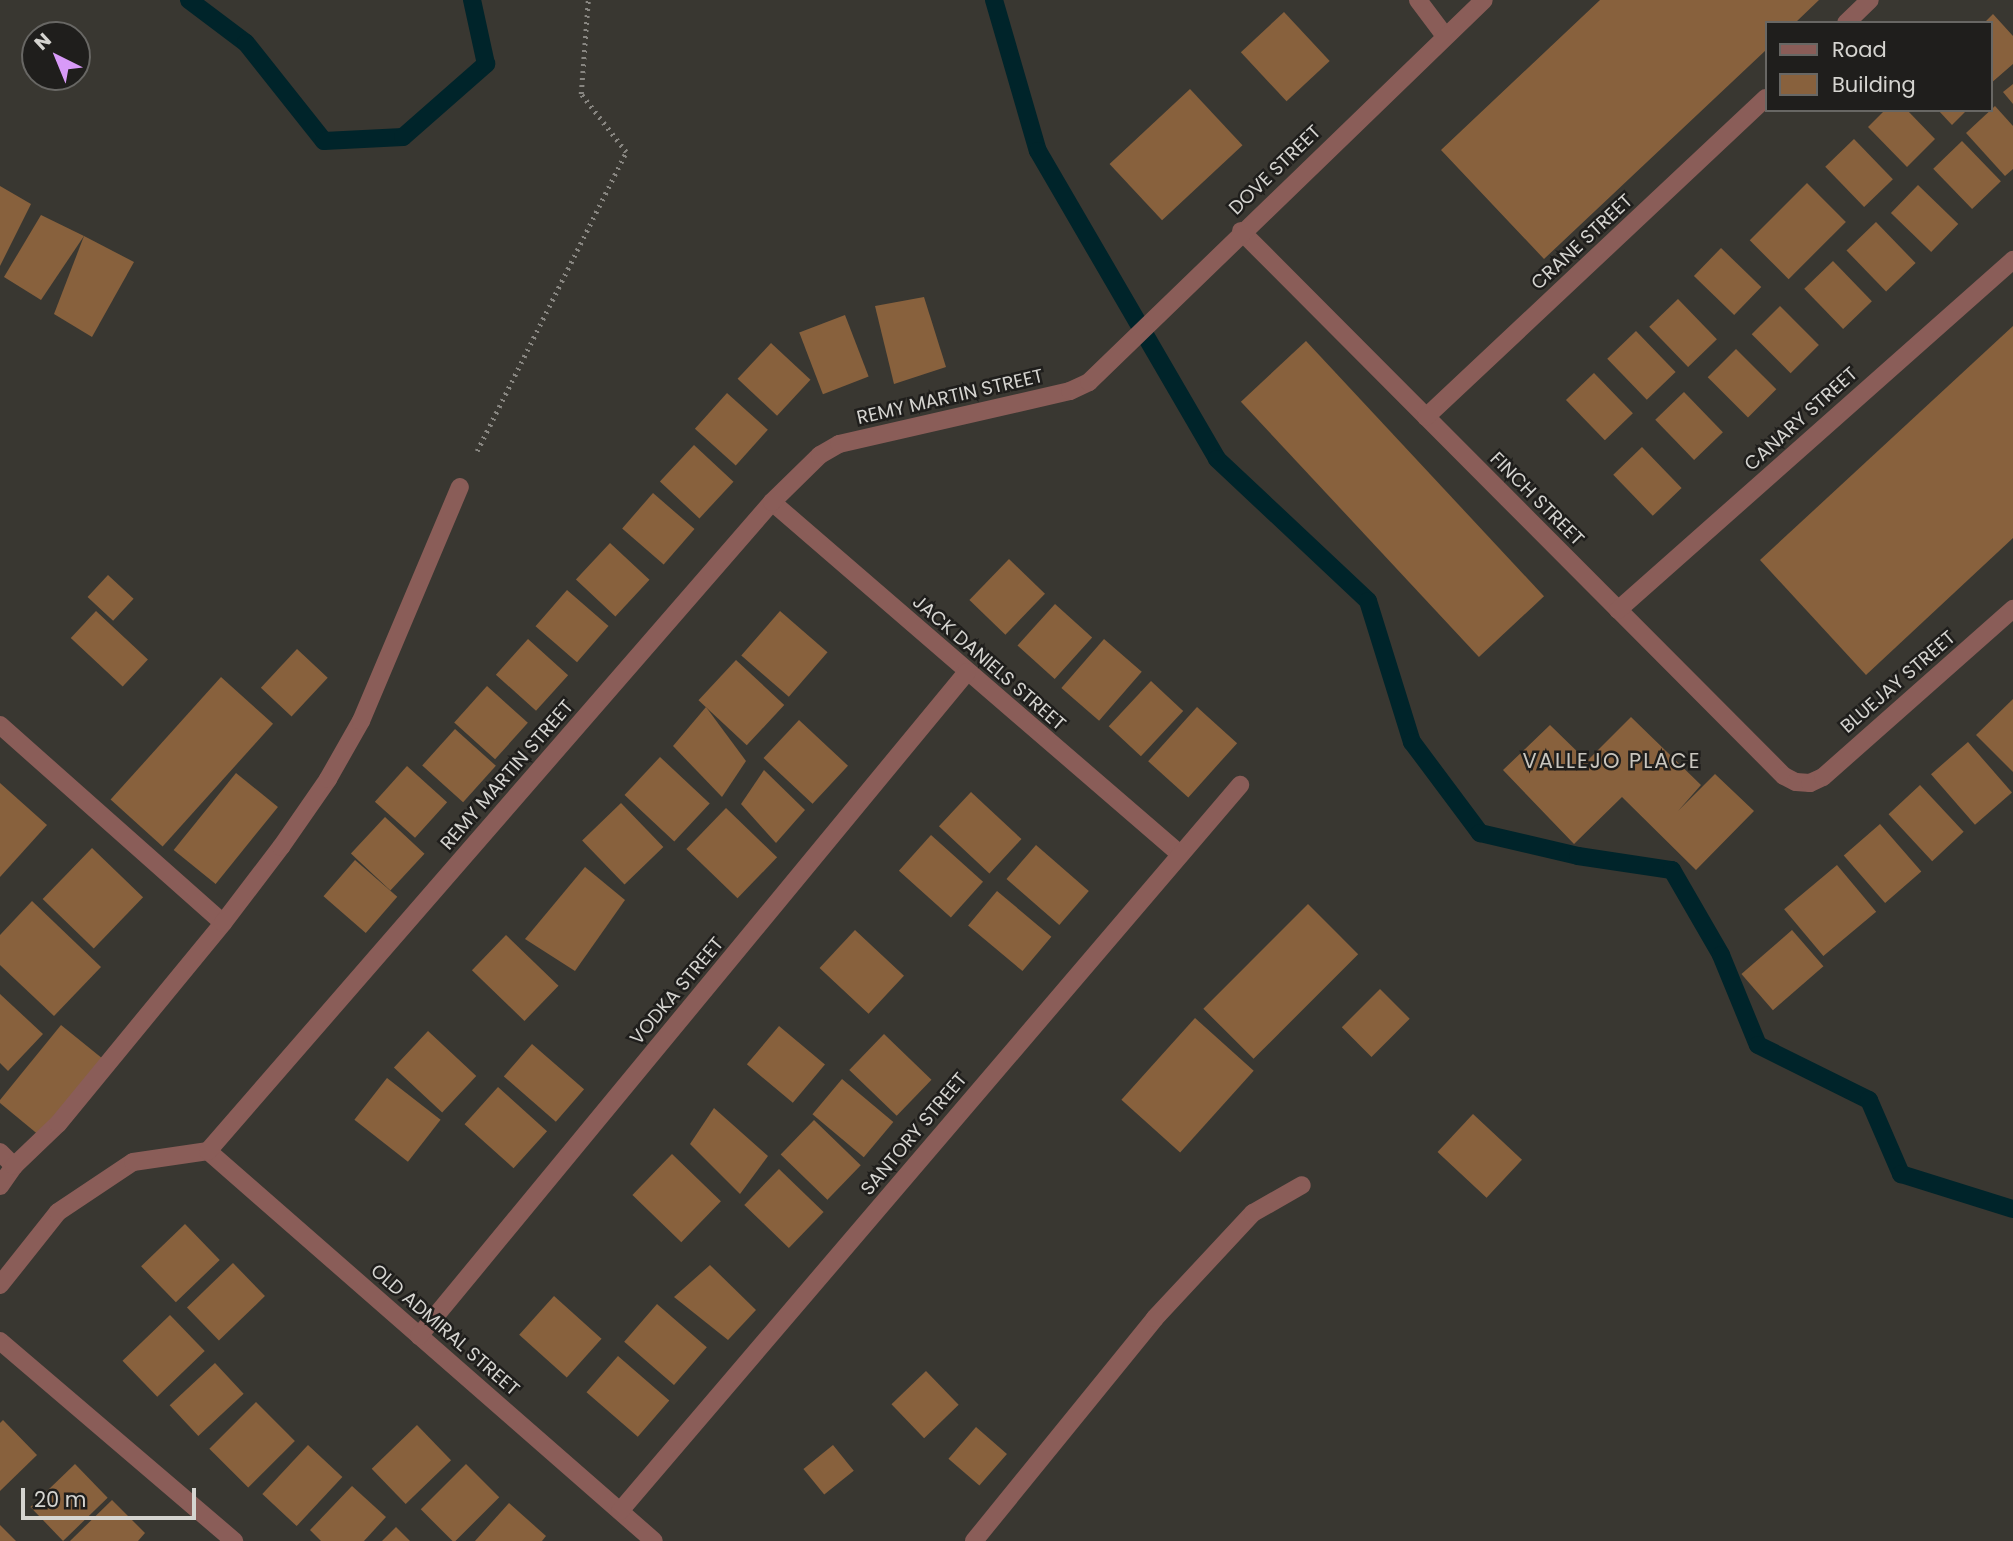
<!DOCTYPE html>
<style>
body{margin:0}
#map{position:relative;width:2013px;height:1541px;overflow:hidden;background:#393731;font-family:Poppins,sans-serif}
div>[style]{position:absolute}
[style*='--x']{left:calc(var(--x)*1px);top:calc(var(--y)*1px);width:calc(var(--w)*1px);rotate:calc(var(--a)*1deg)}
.stream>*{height:18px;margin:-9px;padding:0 9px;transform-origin:9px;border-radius:9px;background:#00242a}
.building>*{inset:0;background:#88613d;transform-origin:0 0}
.path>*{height:4.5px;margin-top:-2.25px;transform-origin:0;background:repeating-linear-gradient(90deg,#888681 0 2px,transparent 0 7px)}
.minor>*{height:18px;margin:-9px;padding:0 9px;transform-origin:9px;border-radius:9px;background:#8a5d58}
span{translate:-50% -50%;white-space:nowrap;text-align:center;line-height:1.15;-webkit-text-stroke:5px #1f1e1c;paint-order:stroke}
.street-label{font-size:19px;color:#d5d4d0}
.neighbourhood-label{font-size:21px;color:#c9c6bf;letter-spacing:2px}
.legend{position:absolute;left:1765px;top:21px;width:228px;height:91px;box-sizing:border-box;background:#1f1e1c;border:2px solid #686764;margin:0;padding:9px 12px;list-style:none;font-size:21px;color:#d5d4d0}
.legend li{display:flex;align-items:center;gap:14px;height:35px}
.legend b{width:35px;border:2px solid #686764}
.north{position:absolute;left:21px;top:21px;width:70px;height:70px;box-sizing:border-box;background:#1f1e1c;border:2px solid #686764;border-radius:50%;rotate:317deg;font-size:19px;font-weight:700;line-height:28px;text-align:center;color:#d5d4d0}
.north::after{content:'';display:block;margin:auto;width:24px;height:32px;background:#d89af8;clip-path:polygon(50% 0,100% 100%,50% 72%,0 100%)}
.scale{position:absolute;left:21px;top:1488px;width:175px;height:32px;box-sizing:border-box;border:4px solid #d5d4d0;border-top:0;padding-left:9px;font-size:21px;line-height:24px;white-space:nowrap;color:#d5d4d0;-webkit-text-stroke:5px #1f1e1c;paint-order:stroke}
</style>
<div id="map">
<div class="stream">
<div style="--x:189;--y:0;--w:71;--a:37"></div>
<div style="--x:246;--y:43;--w:125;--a:51.5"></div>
<div style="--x:324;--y:141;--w:79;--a:-2.9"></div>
<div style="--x:403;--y:137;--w:111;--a:-41.3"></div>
<div style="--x:486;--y:64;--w:66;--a:-102.3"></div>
<div style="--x:994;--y:0;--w:157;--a:73.8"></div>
<div style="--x:1038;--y:151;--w:356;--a:59.8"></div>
<div style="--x:1217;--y:459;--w:207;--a:43.2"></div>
<div style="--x:1368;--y:601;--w:148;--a:72.7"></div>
<div style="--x:1412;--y:742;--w:114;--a:53.2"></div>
<div style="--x:1480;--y:833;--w:101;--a:13.2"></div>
<div style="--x:1578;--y:856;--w:95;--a:8.5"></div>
<div style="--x:1672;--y:870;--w:98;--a:60"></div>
<div style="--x:1721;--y:955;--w:97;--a:67.7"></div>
<div style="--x:1758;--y:1045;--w:124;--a:26.4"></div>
<div style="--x:1869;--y:1100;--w:81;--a:66.6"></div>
<div style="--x:1901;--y:1174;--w:117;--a:17.4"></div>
</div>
<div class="building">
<div style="clip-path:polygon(1600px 0,1819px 0,1795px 23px,1766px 23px,1766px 50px,1544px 259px,1441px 150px)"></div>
<div style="left:1284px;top:12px;width:67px;height:59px;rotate:47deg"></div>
<div style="clip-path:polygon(1993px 14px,2013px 36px,2013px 64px,1990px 84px,1990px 23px,1984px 23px)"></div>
<div style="clip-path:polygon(2013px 84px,2013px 104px,2003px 92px)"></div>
<div style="left:1190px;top:89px;width:77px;height:110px;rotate:47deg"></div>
<div style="clip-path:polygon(1995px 106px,2013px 126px,2013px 169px,2005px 176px,1966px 133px)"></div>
<div style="clip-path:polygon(1885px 110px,1907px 110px,1935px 139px,1907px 167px,1868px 127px)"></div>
<div style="clip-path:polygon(1938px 110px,1967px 110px,1952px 125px)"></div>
<div style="left:1854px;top:139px;width:56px;height:40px;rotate:46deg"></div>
<div style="left:1962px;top:141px;width:56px;height:40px;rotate:46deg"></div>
<div style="left:1807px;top:183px;width:55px;height:81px;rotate:45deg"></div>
<div style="left:1918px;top:185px;width:56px;height:39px;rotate:44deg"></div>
<div style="clip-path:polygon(0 186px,31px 204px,0 266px)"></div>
<div style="clip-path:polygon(41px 215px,84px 236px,41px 300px,4px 277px)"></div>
<div style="left:1876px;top:222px;width:57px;height:41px;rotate:46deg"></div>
<div style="clip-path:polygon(84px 236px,134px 262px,92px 337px,54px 314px)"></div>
<div style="left:1721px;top:248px;width:56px;height:39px;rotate:44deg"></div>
<div style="left:1833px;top:261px;width:56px;height:40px;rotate:46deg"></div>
<div style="clip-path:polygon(924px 297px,946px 367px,894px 384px,875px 306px)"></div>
<div style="left:1678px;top:299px;width:56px;height:40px;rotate:46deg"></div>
<div style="left:1780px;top:306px;width:55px;height:40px;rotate:45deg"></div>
<div style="left:845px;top:315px;width:66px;height:49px;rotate:69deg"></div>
<div style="clip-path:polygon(2013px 326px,2013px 538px,1866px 675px,1760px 560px)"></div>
<div style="left:1636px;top:331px;width:57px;height:40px;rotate:46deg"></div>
<div style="left:1306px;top:341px;width:349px;height:89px;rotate:47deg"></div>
<div style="left:771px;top:343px;width:54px;height:49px;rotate:43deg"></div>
<div style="left:1736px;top:349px;width:57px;height:40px;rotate:45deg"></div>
<div style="left:1594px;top:373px;width:56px;height:39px;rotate:46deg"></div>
<div style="left:1684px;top:392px;width:56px;height:40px;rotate:46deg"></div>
<div style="left:727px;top:393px;width:55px;height:48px;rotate:42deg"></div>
<div style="left:694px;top:445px;width:54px;height:50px;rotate:43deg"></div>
<div style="left:1642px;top:447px;width:57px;height:40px;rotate:46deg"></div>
<div style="left:653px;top:493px;width:55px;height:47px;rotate:41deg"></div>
<div style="left:610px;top:543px;width:54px;height:50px;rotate:43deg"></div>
<div style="left:1009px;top:559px;width:50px;height:57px;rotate:44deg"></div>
<div style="left:108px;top:575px;width:35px;height:30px;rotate:43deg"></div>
<div style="left:567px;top:590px;width:55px;height:48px;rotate:41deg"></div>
<div style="left:1055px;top:604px;width:50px;height:56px;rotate:42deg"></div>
<div style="left:96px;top:611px;width:71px;height:37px;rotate:43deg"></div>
<div style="left:780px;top:611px;width:63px;height:59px;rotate:41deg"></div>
<div style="left:528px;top:639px;width:54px;height:48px;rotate:42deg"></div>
<div style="left:1104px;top:639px;width:50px;height:65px;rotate:41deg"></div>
<div style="left:297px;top:649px;width:42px;height:53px;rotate:43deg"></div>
<div style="left:736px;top:660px;width:66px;height:55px;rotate:43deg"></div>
<div style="left:221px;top:677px;width:70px;height:165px;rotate:42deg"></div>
<div style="left:1151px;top:681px;width:44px;height:62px;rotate:43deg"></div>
<div style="left:487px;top:686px;width:55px;height:49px;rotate:42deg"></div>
<div style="clip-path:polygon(2013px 699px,2013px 772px,1976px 735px)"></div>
<div style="clip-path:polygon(706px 707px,746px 761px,722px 797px,673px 746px)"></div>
<div style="left:1197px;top:707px;width:54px;height:73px;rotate:42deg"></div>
<div style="clip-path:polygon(1631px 717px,1701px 785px,1678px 811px,1715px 774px,1754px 811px,1696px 870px,1622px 797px,1574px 844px,1503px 770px,1550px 725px,1587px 761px)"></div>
<div style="left:799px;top:720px;width:67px;height:52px;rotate:43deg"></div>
<div style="left:455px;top:729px;width:55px;height:49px;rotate:42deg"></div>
<div style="left:1968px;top:742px;width:67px;height:49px;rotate:49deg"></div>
<div style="left:660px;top:757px;width:68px;height:52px;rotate:43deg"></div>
<div style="left:407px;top:766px;width:54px;height:48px;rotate:42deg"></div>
<div style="clip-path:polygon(764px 770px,805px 810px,776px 843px,741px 804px)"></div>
<div style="left:236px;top:773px;width:54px;height:99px;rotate:39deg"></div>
<div style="clip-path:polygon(0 783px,47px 825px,0 877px)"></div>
<div style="left:1920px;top:785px;width:64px;height:43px;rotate:47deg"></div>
<div style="left:971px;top:792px;width:69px;height:47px;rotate:43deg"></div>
<div style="left:621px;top:803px;width:61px;height:54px;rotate:46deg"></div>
<div style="left:726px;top:808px;width:71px;height:57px;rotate:44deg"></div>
<div style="left:385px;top:817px;width:54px;height:50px;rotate:43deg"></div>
<div style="left:1880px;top:824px;width:63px;height:48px;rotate:49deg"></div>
<div style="left:931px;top:835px;width:70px;height:48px;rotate:42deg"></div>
<div style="left:1036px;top:845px;width:70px;height:45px;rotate:41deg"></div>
<div style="left:92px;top:848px;width:71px;height:71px;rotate:44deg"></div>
<div style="left:355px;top:860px;width:56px;height:48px;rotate:41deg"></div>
<div style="left:1837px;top:865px;width:61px;height:69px;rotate:50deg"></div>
<div style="clip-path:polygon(585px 867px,625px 900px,575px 971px,525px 939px)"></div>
<div style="left:997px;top:891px;width:71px;height:45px;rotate:40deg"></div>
<div style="clip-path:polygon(32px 901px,101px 967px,54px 1016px,0 965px,0 935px)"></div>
<div style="left:1308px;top:904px;width:71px;height:148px;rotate:45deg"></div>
<div style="left:855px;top:930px;width:67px;height:52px;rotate:43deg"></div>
<div style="left:1792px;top:930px;width:48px;height:67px;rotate:49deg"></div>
<div style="left:506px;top:935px;width:73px;height:49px;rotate:44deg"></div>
<div style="left:1380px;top:989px;width:42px;height:54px;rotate:45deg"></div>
<div style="clip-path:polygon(0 994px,43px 1034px,8px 1071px,0 1063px)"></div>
<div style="left:1195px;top:1018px;width:79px;height:110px;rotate:42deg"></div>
<div style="clip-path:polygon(61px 1025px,103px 1059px,40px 1136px,0 1103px,0 1100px)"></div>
<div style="left:779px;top:1026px;width:60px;height:50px;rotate:40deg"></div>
<div style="left:428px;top:1031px;width:66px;height:50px;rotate:43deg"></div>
<div style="left:884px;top:1034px;width:66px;height:50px;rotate:44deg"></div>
<div style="left:532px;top:1044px;width:69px;height:43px;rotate:41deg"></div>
<div style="left:387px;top:1078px;width:68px;height:53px;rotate:38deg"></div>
<div style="left:842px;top:1079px;width:67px;height:46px;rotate:40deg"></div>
<div style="left:498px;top:1087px;width:66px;height:50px;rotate:42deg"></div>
<div style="clip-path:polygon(714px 1108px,768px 1156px,740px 1194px,690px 1144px)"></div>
<div style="left:1473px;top:1114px;width:67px;height:52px;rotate:43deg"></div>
<div style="left:814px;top:1120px;width:65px;height:48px;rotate:44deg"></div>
<div style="left:672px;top:1154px;width:68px;height:57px;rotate:44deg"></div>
<div style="left:779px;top:1169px;width:62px;height:50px;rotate:44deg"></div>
<div style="left:185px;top:1224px;width:50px;height:61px;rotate:46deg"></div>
<div style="left:233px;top:1263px;width:46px;height:64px;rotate:46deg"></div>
<div style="clip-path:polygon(710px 1265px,756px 1310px,728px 1340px,674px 1297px)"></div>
<div style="left:554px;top:1296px;width:64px;height:52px;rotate:42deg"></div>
<div style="left:657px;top:1304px;width:66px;height:50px;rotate:41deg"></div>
<div style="left:170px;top:1315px;width:50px;height:66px;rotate:46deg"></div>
<div style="left:618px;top:1356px;width:68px;height:48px;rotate:41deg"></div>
<div style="left:215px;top:1363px;width:42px;height:62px;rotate:47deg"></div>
<div style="left:926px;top:1371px;width:47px;height:48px;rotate:46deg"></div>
<div style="left:256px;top:1402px;width:55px;height:66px;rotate:45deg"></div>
<div style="clip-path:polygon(3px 1420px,37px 1455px,0 1491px,0 1423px)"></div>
<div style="left:417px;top:1425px;width:49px;height:63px;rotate:46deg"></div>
<div style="left:976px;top:1427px;width:41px;height:42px;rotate:41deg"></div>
<div style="left:308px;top:1445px;width:47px;height:67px;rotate:43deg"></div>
<div style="left:833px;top:1445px;width:33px;height:38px;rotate:51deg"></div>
<div style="left:75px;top:1464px;width:47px;height:62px;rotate:46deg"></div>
<div style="left:466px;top:1464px;width:47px;height:64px;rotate:45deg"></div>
<div style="clip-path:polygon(352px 1486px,386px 1517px,364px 1541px,321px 1541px,310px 1530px)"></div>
<div style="clip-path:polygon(112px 1500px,145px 1533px,138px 1541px,70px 1541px)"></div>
<div style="clip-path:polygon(509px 1503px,546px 1536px,542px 1541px,475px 1541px)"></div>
<div style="clip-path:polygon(0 1525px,16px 1541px,0 1541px)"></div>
<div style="clip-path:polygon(396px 1527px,410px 1541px,382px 1541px)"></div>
</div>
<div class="path">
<div style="--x:477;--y:451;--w:334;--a:-63.5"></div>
<div style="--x:626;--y:152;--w:73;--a:-127.8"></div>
<div style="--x:581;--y:94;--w:94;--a:-85.7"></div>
</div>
<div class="minor">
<div style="--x:1418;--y:0;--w:45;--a:53.1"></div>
<div style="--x:1846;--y:23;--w:33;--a:-44"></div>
<div style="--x:1241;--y:231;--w:769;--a:45.11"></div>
<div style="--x:1784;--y:776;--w:13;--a:27"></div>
<div style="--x:1796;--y:782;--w:14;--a:4"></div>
<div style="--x:1810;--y:783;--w:14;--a:-25"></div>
<div style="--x:1823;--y:777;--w:254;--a:-41.5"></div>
<div style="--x:1426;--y:417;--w:466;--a:-43.2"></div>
<div style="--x:772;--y:502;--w:539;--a:40.79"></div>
<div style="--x:1618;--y:610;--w:528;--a:-41.54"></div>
<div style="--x:0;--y:725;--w:298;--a:41.6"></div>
<div style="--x:208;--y:1151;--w:592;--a:41.17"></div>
<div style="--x:0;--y:1152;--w:20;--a:45"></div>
<div style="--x:0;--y:1186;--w:24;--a:-55"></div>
<div style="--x:14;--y:1166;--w:61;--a:-43.7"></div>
<div style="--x:58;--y:1124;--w:260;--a:-50.6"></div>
<div style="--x:223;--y:923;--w:96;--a:-52.7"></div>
<div style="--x:281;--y:847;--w:83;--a:-55.3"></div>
<div style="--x:328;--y:779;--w:67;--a:-60.4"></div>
<div style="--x:361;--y:721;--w:254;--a:-67.1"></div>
<div style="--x:0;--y:1285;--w:93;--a:-51.5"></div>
<div style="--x:58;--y:1212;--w:90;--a:-33.7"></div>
<div style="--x:133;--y:1162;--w:76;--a:-8.3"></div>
<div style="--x:208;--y:1151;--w:860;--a:-49.01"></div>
<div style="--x:772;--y:502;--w:67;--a:-44.4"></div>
<div style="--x:820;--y:455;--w:22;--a:-30"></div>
<div style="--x:839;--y:444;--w:237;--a:-12.9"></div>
<div style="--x:1070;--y:391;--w:21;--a:-25"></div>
<div style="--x:1089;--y:382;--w:549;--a:-44.04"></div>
<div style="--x:419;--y:1336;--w:861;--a:-50.47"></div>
<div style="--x:0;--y:1341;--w:308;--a:40.5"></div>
<div style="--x:620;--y:1511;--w:955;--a:-49.5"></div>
<div style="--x:974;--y:1541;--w:287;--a:-50.9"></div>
<div style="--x:1155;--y:1318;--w:144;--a:-47"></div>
<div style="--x:1253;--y:1213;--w:56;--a:-29.7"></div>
</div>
<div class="street-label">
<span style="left:1275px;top:170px;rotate:-44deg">DOVE STREET</span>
<span style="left:1582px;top:242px;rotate:-43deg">CRANE STREET</span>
<span style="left:950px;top:397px;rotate:-13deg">REMY MARTIN STREET</span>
<span style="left:1801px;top:419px;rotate:-42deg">CANARY STREET</span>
<span style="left:1537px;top:499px;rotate:45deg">FINCH STREET</span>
<span style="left:989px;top:663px;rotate:41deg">JACK DANIELS STREET</span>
<span style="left:1898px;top:682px;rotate:-41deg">BLUEJAY STREET</span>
<span style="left:507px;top:775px;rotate:-49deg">REMY MARTIN STREET</span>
<span style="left:677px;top:991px;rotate:-50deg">VODKA STREET</span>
<span style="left:914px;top:1134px;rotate:-50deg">SANTORY STREET</span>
<span style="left:445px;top:1330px;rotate:41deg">OLD ADMIRAL STREET</span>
</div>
<div class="neighbourhood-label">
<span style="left:1612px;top:761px">VALLEJO PLACE</span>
</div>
<ul class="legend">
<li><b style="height:9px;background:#8a5d58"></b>Road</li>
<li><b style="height:19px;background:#88613d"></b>Building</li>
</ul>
<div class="north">N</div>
<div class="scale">20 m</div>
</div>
